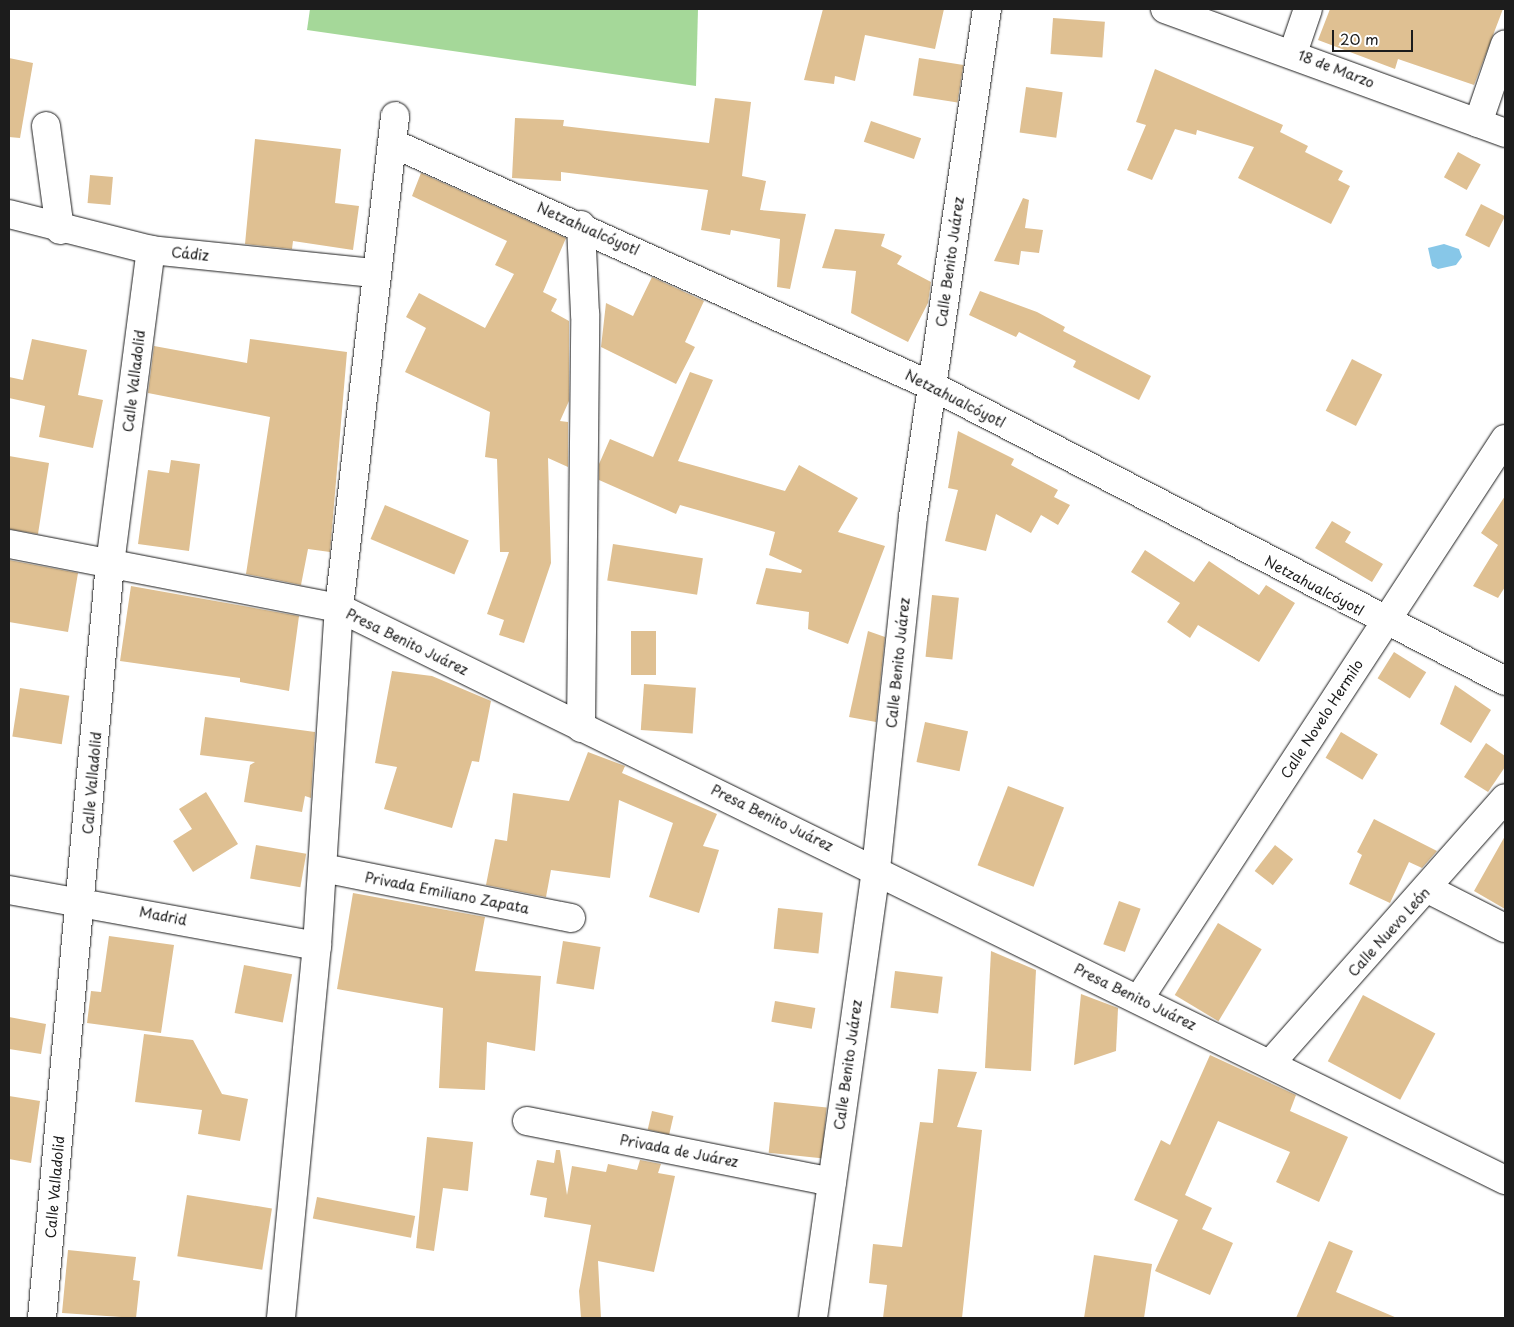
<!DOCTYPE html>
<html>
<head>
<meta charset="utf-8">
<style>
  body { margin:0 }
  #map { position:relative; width:1514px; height:1327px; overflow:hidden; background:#fff; font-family:"Playpen Sans",sans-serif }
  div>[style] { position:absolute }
  .green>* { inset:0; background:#a5d899 }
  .water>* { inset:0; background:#87c7e8 }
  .building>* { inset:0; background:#dfc092; transform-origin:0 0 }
  .roads { filter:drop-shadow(0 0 1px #1c1c1c) drop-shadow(0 0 1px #1c1c1c) }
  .minor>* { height:28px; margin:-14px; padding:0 14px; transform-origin:14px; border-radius:14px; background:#fff }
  span { translate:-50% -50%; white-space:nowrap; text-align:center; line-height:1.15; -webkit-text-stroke:4px #fff; paint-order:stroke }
  .street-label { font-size:14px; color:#1c1c1c }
  .frame { position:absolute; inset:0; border:10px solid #1c1c1c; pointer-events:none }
  .scale { position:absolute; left:1332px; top:30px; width:81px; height:22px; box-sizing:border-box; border:2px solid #1c1c1c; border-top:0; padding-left:6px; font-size:15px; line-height:18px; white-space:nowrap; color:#1c1c1c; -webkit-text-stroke:4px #fff; paint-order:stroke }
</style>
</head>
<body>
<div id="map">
  <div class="green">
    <div style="clip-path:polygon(310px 9px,698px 9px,696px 86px,307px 30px)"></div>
  </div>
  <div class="water">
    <div style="clip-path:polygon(1444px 244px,1459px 249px,1462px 257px,1456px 265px,1438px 269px,1432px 266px,1428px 248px)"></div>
  </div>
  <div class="building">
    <div style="clip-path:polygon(823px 9px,944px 9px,935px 49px,865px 35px,855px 81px,835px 76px,834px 84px,804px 80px)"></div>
    <div style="clip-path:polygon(1330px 9px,1503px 9px,1474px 85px,1398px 59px,1395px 69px,1318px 40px)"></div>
    <div style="left:1053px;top:18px;width:52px;height:36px;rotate:4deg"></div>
    <div style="clip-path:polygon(9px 58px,33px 63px,20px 138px,9px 137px)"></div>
    <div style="left:919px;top:58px;width:45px;height:38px;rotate:9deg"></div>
    <div style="clip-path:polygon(1155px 69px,1283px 125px,1280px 132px,1308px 146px,1305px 152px,1343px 171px,1338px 180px,1350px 186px,1331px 224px,1238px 178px,1254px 147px,1197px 130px,1196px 135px,1175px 129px,1152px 180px,1127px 170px,1146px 125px,1136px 122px)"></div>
    <div style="left:1026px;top:87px;width:37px;height:46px;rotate:8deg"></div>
    <div style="clip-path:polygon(715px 98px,751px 102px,742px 176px,766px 181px,760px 210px,806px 214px,790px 289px,777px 287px,780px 239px,731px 230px,730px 235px,701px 230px,708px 190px,561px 172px,561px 181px,512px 178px,515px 118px,564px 120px,563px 126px,709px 143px)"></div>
    <div style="left:871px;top:121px;width:53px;height:22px;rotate:19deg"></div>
    <div style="clip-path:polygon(255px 139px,341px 149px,335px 203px,359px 206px,353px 250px,293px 241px,292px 249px,245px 244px)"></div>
    <div style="left:1458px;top:152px;width:26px;height:29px;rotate:29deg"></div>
    <div style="clip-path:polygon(421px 173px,566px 238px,543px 292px,557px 299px,551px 311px,569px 321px,569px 401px,560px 421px,568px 422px,568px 467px,548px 458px,551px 563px,524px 643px,499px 635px,504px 620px,487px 614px,509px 552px,500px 552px,497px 459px,485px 457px,490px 412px,405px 372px,426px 328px,406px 317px,419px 293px,485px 328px,514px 274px,495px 265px,507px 241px,412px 196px)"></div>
    <div style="left:90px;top:175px;width:23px;height:28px;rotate:5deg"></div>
    <div style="clip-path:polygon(1023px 198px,1029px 200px,1025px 228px,1043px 230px,1039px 253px,1021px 251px,1019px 265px,994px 261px)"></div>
    <div style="left:1481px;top:204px;width:27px;height:35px;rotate:27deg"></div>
    <div style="clip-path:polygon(835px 229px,885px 234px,881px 246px,902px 256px,897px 264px,931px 282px,928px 303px,908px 342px,851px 313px,856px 271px,822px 268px)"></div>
    <div style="clip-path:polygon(652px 277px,704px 301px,685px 342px,695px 347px,676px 384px,601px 347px,606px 303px,633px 316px)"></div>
    <div style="clip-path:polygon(980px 291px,1037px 312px,1065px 327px,1063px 331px,1151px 376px,1139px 400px,1073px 367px,1076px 361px,1019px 332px,1016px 337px,969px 315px)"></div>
    <div style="clip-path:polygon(32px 339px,87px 350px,78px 395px,103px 400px,93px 448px,39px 437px,45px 406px,9px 398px,9px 377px,23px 380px)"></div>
    <div style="clip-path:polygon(250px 339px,347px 352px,330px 552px,308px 549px,301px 585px,246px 574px,270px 417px,148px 393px,154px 346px,247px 363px)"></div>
    <div style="left:1352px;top:359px;width:34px;height:58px;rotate:27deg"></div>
    <div style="clip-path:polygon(690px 372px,713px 380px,678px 461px,785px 491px,799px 465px,858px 498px,838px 532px,885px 546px,848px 644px,808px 629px,809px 612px,756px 604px,766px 568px,801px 573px,802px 570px,769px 555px,775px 532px,680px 505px,676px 514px,599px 480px,599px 464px,610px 439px,653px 457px)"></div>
    <div style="clip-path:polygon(958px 431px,1014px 459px,1011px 465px,1058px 490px,1054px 497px,1070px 505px,1058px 525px,1041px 515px,1031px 533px,996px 514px,986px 551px,945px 541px,958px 490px,948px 488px)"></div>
    <div style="clip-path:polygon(9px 456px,49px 463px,38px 534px,9px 529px)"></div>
    <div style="clip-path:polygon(171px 460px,200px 464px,189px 551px,138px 544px,148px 470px,169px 473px)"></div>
    <div style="clip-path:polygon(1505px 496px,1505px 587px,1498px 598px,1473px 586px,1498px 545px,1481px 533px)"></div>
    <div style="left:385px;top:505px;width:91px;height:37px;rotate:23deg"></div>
    <div style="clip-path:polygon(1332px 521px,1351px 532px,1345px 542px,1383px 564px,1372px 582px,1315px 548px)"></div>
    <div style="left:613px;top:544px;width:91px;height:37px;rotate:9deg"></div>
    <div style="clip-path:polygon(1145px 550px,1194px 582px,1209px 561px,1259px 595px,1266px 585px,1295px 603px,1259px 662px,1198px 625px,1190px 638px,1167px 622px,1180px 603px,1131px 572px)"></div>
    <div style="clip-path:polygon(9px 560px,78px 573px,68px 632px,9px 622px)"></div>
    <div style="clip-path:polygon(131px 586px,299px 616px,289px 691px,240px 682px,240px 678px,120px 661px)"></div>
    <div style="left:932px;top:595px;width:27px;height:62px;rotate:6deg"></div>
    <div style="left:631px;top:631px;width:25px;height:44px"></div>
    <div style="clip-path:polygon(868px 631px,885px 637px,876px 722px,849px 717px)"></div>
    <div style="left:1394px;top:652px;width:38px;height:31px;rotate:32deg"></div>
    <div style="clip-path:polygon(392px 671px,432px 676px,491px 701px,479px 762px,472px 761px,452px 828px,384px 809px,397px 767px,375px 763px)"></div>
    <div style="left:644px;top:684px;width:52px;height:46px;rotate:4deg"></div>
    <div style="clip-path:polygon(1455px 685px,1491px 710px,1471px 743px,1440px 724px)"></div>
    <div style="left:20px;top:688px;width:50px;height:49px;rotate:9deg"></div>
    <div style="clip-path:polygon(205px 717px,315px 732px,311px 798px,305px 796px,302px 812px,244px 802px,250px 765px,255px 762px,200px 755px)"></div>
    <div style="left:925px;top:722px;width:44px;height:41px;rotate:12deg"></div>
    <div style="left:1341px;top:732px;width:43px;height:30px;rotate:31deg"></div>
    <div style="clip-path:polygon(1486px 743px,1505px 756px,1505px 767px,1488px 792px,1464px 777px)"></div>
    <div style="clip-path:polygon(588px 752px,625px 766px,622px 773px,717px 814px,703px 846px,719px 850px,699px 913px,649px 897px,673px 823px,619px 800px,610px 878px,551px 870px,546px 897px,486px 885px,495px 839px,507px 841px,513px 793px,569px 801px)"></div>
    <div style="left:1008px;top:786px;width:60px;height:85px;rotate:21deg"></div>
    <div style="clip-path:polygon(206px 792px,238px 844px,193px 872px,173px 841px,192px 829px,179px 809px)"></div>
    <div style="clip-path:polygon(1374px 819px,1437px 851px,1422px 868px,1409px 862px,1390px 903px,1349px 884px,1362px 855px,1357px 852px)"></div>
    <div style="clip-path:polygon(1505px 836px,1505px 909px,1474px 891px)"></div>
    <div style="left:256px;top:845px;width:51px;height:34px;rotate:10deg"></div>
    <div style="left:1275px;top:845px;width:23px;height:33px;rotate:38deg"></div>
    <div style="clip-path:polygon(353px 893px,485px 917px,475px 971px,541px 976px,535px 1051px,487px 1042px,485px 1090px,439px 1088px,443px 1008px,337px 989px)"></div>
    <div style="left:1119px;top:901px;width:23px;height:46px;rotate:20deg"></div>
    <div style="left:778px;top:908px;width:45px;height:41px;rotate:6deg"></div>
    <div style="left:1218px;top:923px;width:51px;height:84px;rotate:31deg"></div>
    <div style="clip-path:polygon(109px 936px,174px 945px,161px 1033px,87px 1023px,91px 991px,101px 992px)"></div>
    <div style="left:563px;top:941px;width:38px;height:43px;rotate:9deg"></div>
    <div style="clip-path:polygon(991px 951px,1036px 970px,1031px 1071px,985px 1068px)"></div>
    <div style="left:244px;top:965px;width:49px;height:49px;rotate:11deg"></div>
    <div style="left:895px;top:971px;width:48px;height:37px;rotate:7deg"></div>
    <div style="clip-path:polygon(1081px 994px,1118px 1008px,1116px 1051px,1074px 1065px)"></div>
    <div style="left:1363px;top:995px;width:82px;height:75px;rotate:28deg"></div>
    <div style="left:775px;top:1001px;width:41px;height:21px;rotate:10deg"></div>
    <div style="clip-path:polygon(9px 1017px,46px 1024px,41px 1054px,9px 1049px)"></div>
    <div style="clip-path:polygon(144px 1034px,193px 1040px,222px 1094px,248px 1099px,240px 1141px,198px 1134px,202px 1110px,135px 1102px)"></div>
    <div style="clip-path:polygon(1210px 1055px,1296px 1095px,1290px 1111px,1348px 1137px,1319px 1202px,1276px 1182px,1290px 1152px,1218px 1121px,1185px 1195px,1212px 1208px,1202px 1229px,1233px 1243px,1210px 1295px,1155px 1271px,1178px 1220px,1134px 1200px,1161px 1140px,1170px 1145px)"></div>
    <div style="clip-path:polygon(938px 1069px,977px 1072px,957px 1127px,982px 1130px,962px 1318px,883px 1318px,887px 1285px,869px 1283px,873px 1244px,902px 1247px,920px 1122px,933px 1123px)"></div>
    <div style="clip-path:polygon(9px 1096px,40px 1101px,31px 1163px,9px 1159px)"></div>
    <div style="left:774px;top:1102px;width:53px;height:51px;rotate:6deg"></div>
    <div style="left:652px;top:1111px;width:22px;height:19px;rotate:13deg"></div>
    <div style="clip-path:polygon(427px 1137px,473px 1142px,468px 1191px,443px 1188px,434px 1251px,416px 1248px)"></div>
    <div style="clip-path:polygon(556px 1150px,560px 1150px,567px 1195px,572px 1166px,606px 1172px,608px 1164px,637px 1170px,640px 1160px,661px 1164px,658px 1173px,675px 1176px,654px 1272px,598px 1261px,601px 1318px,581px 1318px,579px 1291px,591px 1225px,544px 1217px,547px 1198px,530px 1195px,537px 1160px,554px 1163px)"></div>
    <div style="left:187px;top:1195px;width:86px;height:62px;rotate:9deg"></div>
    <div style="left:317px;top:1197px;width:100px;height:22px;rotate:11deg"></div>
    <div style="clip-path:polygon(1329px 1241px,1353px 1251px,1336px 1292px,1397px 1318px,1296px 1318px)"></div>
    <div style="clip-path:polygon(68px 1250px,136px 1257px,133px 1280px,140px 1281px,136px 1318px,62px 1313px)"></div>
    <div style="clip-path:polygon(1094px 1255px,1152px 1264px,1144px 1318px,1084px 1318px)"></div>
  </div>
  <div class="roads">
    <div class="minor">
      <div style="left:1165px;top:9px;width:362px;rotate:20deg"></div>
      <div style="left:1293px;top:53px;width:46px;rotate:-71.2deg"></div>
      <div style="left:1478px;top:123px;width:83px;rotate:-71.1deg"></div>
      <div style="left:46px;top:126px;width:105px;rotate:82.3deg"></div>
      <div style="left:392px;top:143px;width:592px;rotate:24.23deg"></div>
      <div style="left:932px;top:386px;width:644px;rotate:27.24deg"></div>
      <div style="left:9px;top:214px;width:146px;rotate:14.2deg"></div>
      <div style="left:151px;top:250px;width:224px;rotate:5.9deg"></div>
      <div style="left:9px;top:544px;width:336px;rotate:11deg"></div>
      <div style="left:339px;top:608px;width:1299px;rotate:26.13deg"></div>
      <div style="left:581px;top:728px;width:414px;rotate:-89.4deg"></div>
      <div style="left:585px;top:314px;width:89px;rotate:-92.6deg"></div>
      <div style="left:323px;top:868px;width:253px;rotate:11.4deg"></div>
      <div style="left:1428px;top:889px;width:86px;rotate:26.9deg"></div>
      <div style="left:9px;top:890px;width:313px;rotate:10.3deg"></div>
      <div style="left:1139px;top:999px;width:669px;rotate:-56.83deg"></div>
      <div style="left:1270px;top:1064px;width:355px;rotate:-48.5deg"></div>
      <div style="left:527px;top:1121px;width:311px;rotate:11.3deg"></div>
      <div style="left:42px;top:1318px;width:757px;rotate:-84.85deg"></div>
      <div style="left:110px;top:564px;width:317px;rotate:-82.6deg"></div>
      <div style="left:281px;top:1318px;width:374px;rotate:-84.5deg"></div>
      <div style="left:317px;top:946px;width:339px;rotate:-86.3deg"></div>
      <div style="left:339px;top:608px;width:495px;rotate:-83.5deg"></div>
      <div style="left:813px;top:1318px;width:453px;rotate:-82deg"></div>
      <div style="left:876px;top:869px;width:354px;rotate:-84deg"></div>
      <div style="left:913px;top:517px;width:513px;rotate:-81.71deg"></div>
    </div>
  </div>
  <div class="street-label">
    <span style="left:1336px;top:69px;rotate:21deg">18 de Marzo</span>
    <span style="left:588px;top:229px;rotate:24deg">Netzahualcóyotl</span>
    <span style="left:190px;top:254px;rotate:6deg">Cádiz</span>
    <span style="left:950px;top:262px;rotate:-82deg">Calle Benito Juárez</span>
    <span style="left:134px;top:381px;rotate:-83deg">Calle Valladolid</span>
    <span style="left:955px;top:399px;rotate:27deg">Netzahualcóyotl</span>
    <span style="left:1314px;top:586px;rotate:28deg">Netzahualcóyotl</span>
    <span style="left:407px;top:642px;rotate:26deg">Presa Benito Juárez</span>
    <span style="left:898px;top:663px;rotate:-84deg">Calle Benito Juárez</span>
    <span style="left:1322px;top:719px;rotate:-57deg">Calle Novelo Hermilo</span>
    <span style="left:92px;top:783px;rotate:-85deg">Calle Valladolid</span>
    <span style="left:772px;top:818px;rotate:26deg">Presa Benito Juárez</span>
    <span style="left:447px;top:893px;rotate:11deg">Privada Emiliano Zapata</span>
    <span style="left:163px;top:916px;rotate:11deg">Madrid</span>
    <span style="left:1389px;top:932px;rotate:-48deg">Calle Nuevo León</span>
    <span style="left:1135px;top:997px;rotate:26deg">Presa Benito Juárez</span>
    <span style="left:848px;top:1065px;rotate:-82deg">Calle Benito Juárez</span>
    <span style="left:679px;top:1151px;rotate:11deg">Privada de Juárez</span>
    <span style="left:55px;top:1187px;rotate:-85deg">Calle Valladolid</span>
  </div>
  <div class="frame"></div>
  <div class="scale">20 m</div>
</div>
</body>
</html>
